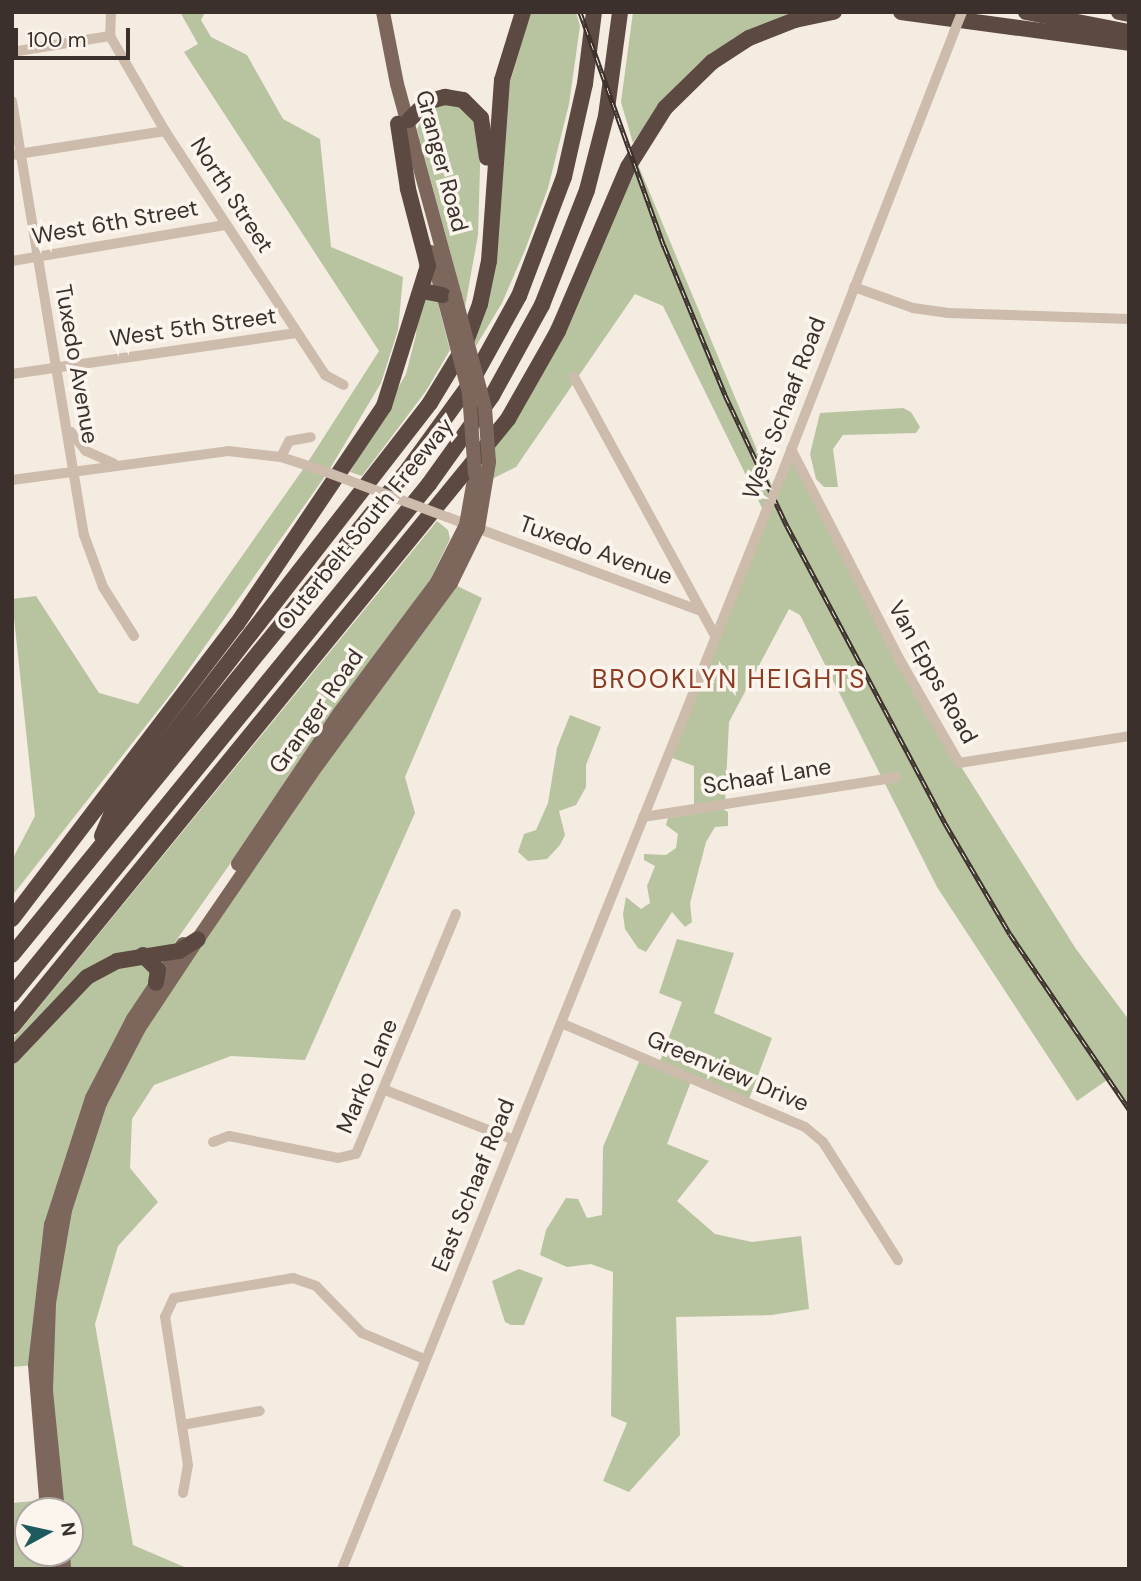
<!DOCTYPE html>
<html>
<head>
<meta charset="utf-8">
<style>
  body { margin:0 }
  #map { position:relative; width:1141px; height:1581px; overflow:hidden; background:#f4ebe1; font-family:"DM Sans",sans-serif }
  div>[style] { position:absolute }
  .green>* { inset:0; background:#b8c4a0 }
  .minor>* { height:10px; margin:-5px; padding:0 5px; transform-origin:5px; border-radius:5px; background:#cdbbac }
  .major>* { height:14px; margin:-7px; padding:0 7px; transform-origin:7px; border-radius:7px; background:#7d675c }
  .highway>* { height:16px; margin:-8px; padding:0 8px; transform-origin:8px; border-radius:8px; background:#5c4a42 }
  .rail>* { height:5px; margin-top:-2.5px; transform-origin:0; background:repeating-linear-gradient(90deg,#fbf5ee 0 8px,#3b302b 0 16px); box-sizing:border-box; border-block:2px solid #3b302b }
  .minor-bridge>* { height:10px; margin:-5px; padding:0 5px; transform-origin:5px; border-radius:5px; background:#cdbbac }
  .major-bridge>* { height:14px; margin:-7px; padding:0 7px; transform-origin:7px; border-radius:7px; background:#7d675c }
  span { translate:-50% -50%; white-space:nowrap; text-align:center; line-height:1.15; -webkit-text-stroke:7px #fbf5ee; paint-order:stroke }
  .street-label { font-size:23px; color:#3b302b }
  .quarter-label { font-size:26px; color:#8c3b22; letter-spacing:2px }
  .frame { position:absolute; inset:0; border:14px solid #3b302b; pointer-events:none }
  .north { position:absolute; left:14px; top:1497px; width:70px; height:70px; box-sizing:border-box; background:#fbf5ee; border:2px solid #aea6a0; border-radius:50%; rotate:82deg; font-size:19px; font-weight:700; line-height:28px; text-align:center; color:#3b302b }
  .north::after { content:''; display:block; margin:auto; width:24px; height:32px; background:#1f5a5e; clip-path:polygon(50% 0,100% 100%,50% 72%,0 100%) }
  .scale { position:absolute; left:14px; top:28px; width:116px; height:32px; box-sizing:border-box; border:4px solid #3b302b; border-top:0; padding-left:9px; font-size:21px; line-height:24px; white-space:nowrap; color:#3b302b; -webkit-text-stroke:5px #fbf5ee; paint-order:stroke }
</style>
</head>
<body>
<div id="map">
  <div class="green">
    <div style="clip-path:polygon(180px 12px,205px 12px,201px 20px,211px 37px,247px 55px,283px 119px,320px 139px,331px 247px,403px 277px,398px 330px,381px 383px,328px 472px,174px 690px,12px 896px,12px 860px,35px 816px,12px 599px,36px 596px,99px 693px,138px 704px,306px 465px,379px 351px,184px 52px,198px 44px)"></div>
    <div style="clip-path:polygon(531px 12px,576px 12px,580px 26px,569px 104px,548px 188px,525px 250px,502px 303px,476px 346px,473px 336px,506px 96px)"></div>
    <div style="clip-path:polygon(633px 12px,798px 12px,734px 38px,698px 64px,665px 98px,633px 143px,621px 102px)"></div>
    <div style="clip-path:polygon(445px 102px,468px 109px,481px 134px,478px 235px,465px 307px,417px 129px,428px 107px)"></div>
    <div style="clip-path:polygon(634px 155px,774px 491px,791px 449px,955px 757px,1076px 949px,1129px 1020px,1129px 1109px,1107px 1080px,1077px 1101px,937px 887px,800px 615px,789px 609px,729px 722px,725px 804px,694px 809px,694px 766px,667px 756px,765px 514px,663px 306px,635px 294px,516px 467px,488px 481px,490px 451px)"></div>
    <div style="clip-path:polygon(416px 219px,450px 350px,426px 391px,362px 476px,350px 472px,406px 374px,416px 335px,420px 274px,413px 220px)"></div>
    <div style="clip-path:polygon(903px 408px,911px 412px,920px 427px,916px 433px,843px 435px,833px 449px,838px 487px,824px 487px,816px 479px,810px 454px,820px 413px)"></div>
    <div style="clip-path:polygon(437px 521px,448px 530px,450px 539px,431px 578px,173px 945px,119px 954px,12px 1048px,12px 1040px)"></div>
    <div style="clip-path:polygon(451px 583px,482px 598px,405px 777px,415px 813px,305px 1060px,231px 1056px,154px 1085px,132px 1119px,130px 1168px,158px 1202px,118px 1246px,95px 1324px,133px 1545px,189px 1569px,64px 1569px,70px 1553px,70px 1511px,58px 1511px,49px 1441px,58px 1239px,125px 1054px)"></div>
    <div style="clip-path:polygon(570px 715px,601px 727px,586px 765px,586px 787px,576px 805px,559px 811px,565px 835px,560px 845px,547px 859px,528px 861px,518px 852px,524px 834px,536px 830px,548px 803px,557px 748px)"></div>
    <div style="clip-path:polygon(723px 809px,728px 812px,728px 826px,715px 827px,706px 842px,690px 903px,692px 922px,685px 927px,672px 912px,646px 952px,638px 948px,625px 929px,623px 914px,626px 897px,641px 909px,650px 903px,647px 886px,655px 866px,644px 860px,644px 854px,666px 855px,676px 848px,678px 834px,666px 825px,668px 818px)"></div>
    <div style="clip-path:polygon(677px 939px,734px 953px,714px 1013px,772px 1038px,748px 1102px,692px 1079px,667px 1144px,709px 1161px,677px 1201px,715px 1234px,752px 1242px,801px 1236px,809px 1309px,772px 1315px,676px 1317px,680px 1435px,629px 1492px,603px 1481px,627px 1423px,611px 1416px,613px 1272px,591px 1264px,567px 1267px,540px 1255px,546px 1230px,566px 1198px,578px 1199px,587px 1218px,602px 1215px,603px 1147px,641px 1057px,659px 1064px,682px 1002px,659px 993px)"></div>
    <div style="clip-path:polygon(138px 955px,158px 970px,103px 1075px,35px 1365px,12px 1367px,12px 1056px,71px 990px)"></div>
    <div style="clip-path:polygon(519px 1269px,543px 1278px,524px 1325px,511px 1325px,505px 1322px,492px 1281px)"></div>
    <div style="clip-path:polygon(46px 1500px,47px 1511px,28px 1511px,28px 1553px,52px 1553px,54px 1569px,12px 1569px,12px 1503px)"></div>
  </div>
  <div class="minor">
    <div style="left:111px;top:12px;width:24px;rotate:92deg"></div>
    <div style="left:110px;top:36px;width:110px;rotate:59.9deg"></div>
    <div style="left:165px;top:131px;width:292px;rotate:56.7deg"></div>
    <div style="left:325px;top:375px;width:21px;rotate:28deg"></div>
    <div style="left:12px;top:52px;width:99px;rotate:-9.3deg"></div>
    <div style="left:12px;top:101px;width:440px;rotate:80.6deg"></div>
    <div style="left:84px;top:535px;width:55px;rotate:69.9deg"></div>
    <div style="left:103px;top:587px;width:58px;rotate:57.7deg"></div>
    <div style="left:12px;top:155px;width:155px;rotate:-8.9deg"></div>
    <div style="left:12px;top:261px;width:216px;rotate:-9.6deg"></div>
    <div style="left:854px;top:287px;width:63px;rotate:19.6deg"></div>
    <div style="left:913px;top:308px;width:34px;rotate:8deg"></div>
    <div style="left:947px;top:313px;width:182px;rotate:1.9deg"></div>
    <div style="left:12px;top:374px;width:287px;rotate:-8.2deg"></div>
    <div style="left:574px;top:377px;width:295px;rotate:61.4deg"></div>
    <div style="left:71px;top:432px;width:24px;rotate:52deg"></div>
    <div style="left:86px;top:451px;width:30px;rotate:24deg"></div>
    <div style="left:791px;top:449px;width:240px;rotate:62.7deg"></div>
    <div style="left:901px;top:662px;width:116px;rotate:60.1deg"></div>
    <div style="left:959px;top:763px;width:172px;rotate:-9deg"></div>
    <div style="left:281px;top:457px;width:18px;rotate:-63deg"></div>
    <div style="left:289px;top:441px;width:22px;rotate:-10deg"></div>
    <div style="left:781px;top:476px;width:477px;rotate:-68.7deg"></div>
    <div style="left:12px;top:480px;width:218px;rotate:-7.6deg"></div>
    <div style="left:228px;top:451px;width:53px;rotate:6.5deg"></div>
    <div style="left:281px;top:457px;width:42px;rotate:18deg"></div>
    <div style="left:447px;top:517px;width:269px;rotate:20.3deg"></div>
    <div style="left:643px;top:817px;width:257px;rotate:-8.9deg"></div>
    <div style="left:561px;top:1023px;width:265px;rotate:23.1deg"></div>
    <div style="left:805px;top:1127px;width:23px;rotate:40deg"></div>
    <div style="left:823px;top:1142px;width:140px;rotate:57.6deg"></div>
    <div style="left:385px;top:1090px;width:138px;rotate:21.2deg"></div>
    <div style="left:213px;top:1142px;width:17px;rotate:-21deg"></div>
    <div style="left:229px;top:1136px;width:111px;rotate:11.4deg"></div>
    <div style="left:338px;top:1158px;width:18px;rotate:-13deg"></div>
    <div style="left:356px;top:1154px;width:260px;rotate:-67.4deg"></div>
    <div style="left:182px;top:1425px;width:79px;rotate:-10.2deg"></div>
    <div style="left:183px;top:1493px;width:28px;rotate:-80deg"></div>
    <div style="left:188px;top:1465px;width:150px;rotate:-98.8deg"></div>
    <div style="left:165px;top:1317px;width:21px;rotate:-65deg"></div>
    <div style="left:174px;top:1298px;width:121px;rotate:-9.5deg"></div>
    <div style="left:293px;top:1278px;width:24px;rotate:19deg"></div>
    <div style="left:316px;top:1286px;width:66px;rotate:45.6deg"></div>
    <div style="left:362px;top:1333px;width:67px;rotate:22.8deg"></div>
    <div style="left:342px;top:1569px;width:1137px;rotate:-68.15deg"></div>
  </div>
  <div class="major">
    <div style="left:383px;top:12px;width:73px;rotate:79deg"></div>
    <div style="left:397px;top:84px;width:220px;rotate:74.7deg"></div>
    <div style="left:431px;top:252px;width:63px;rotate:74.4deg"></div>
    <div style="left:238px;top:864px;width:184px;rotate:-56.1deg"></div>
    <div style="left:341px;top:711px;width:161px;rotate:-53.3deg"></div>
    <div style="left:437px;top:582px;width:64px;rotate:-63deg"></div>
    <div style="left:466px;top:525px;width:52px;rotate:-80deg"></div>
    <div style="left:47px;top:1511px;width:146px;rotate:-94.7deg"></div>
    <div style="left:35px;top:1365px;width:141px;rotate:-83.5deg"></div>
    <div style="left:51px;top:1225px;width:133px;rotate:-72.1deg"></div>
    <div style="left:92px;top:1098px;width:89px;rotate:-62.6deg"></div>
    <div style="left:133px;top:1019px;width:90px;rotate:-56.3deg"></div>
    <div style="left:58px;top:1511px;width:122px;rotate:-95.7deg"></div>
    <div style="left:46px;top:1390px;width:87px;rotate:-88deg"></div>
    <div style="left:49px;top:1303px;width:94px;rotate:-80.2deg"></div>
    <div style="left:65px;top:1210px;width:113px;rotate:-71.9deg"></div>
    <div style="left:100px;top:1103px;width:85px;rotate:-62.5deg"></div>
    <div style="left:139px;top:1028px;width:107px;rotate:-56.5deg"></div>
    <div style="left:198px;top:939px;width:212px;rotate:-55.6deg"></div>
    <div style="left:318px;top:764px;width:225px;rotate:-53.7deg"></div>
    <div style="left:451px;top:583px;width:61px;rotate:-63.9deg"></div>
    <div style="left:478px;top:528px;width:67px;rotate:-80.5deg"></div>
    <div style="left:52px;top:1553px;width:16px;rotate:83deg"></div>
    <div style="left:63px;top:1553px;width:16px;rotate:86deg"></div>
  </div>
  <div class="highway">
    <div style="left:901px;top:12px;width:230px;rotate:7.7deg"></div>
    <div style="left:1026px;top:12px;width:105px;rotate:11deg"></div>
    <div style="left:1119px;top:12px;width:10px;rotate:11deg"></div>
    <div style="left:409px;top:120px;width:25px;rotate:-45deg"></div>
    <div style="left:427px;top:102px;width:19px;rotate:-16deg"></div>
    <div style="left:445px;top:97px;width:18px;rotate:9deg"></div>
    <div style="left:463px;top:100px;width:25px;rotate:45deg"></div>
    <div style="left:481px;top:118px;width:40px;rotate:81.5deg"></div>
    <div style="left:422px;top:291px;width:21px;rotate:11deg"></div>
    <div style="left:102px;top:836px;width:26px;rotate:-67deg"></div>
    <div style="left:112px;top:812px;width:518px;rotate:-52.13deg"></div>
    <div style="left:430px;top:403px;width:66px;rotate:-58.7deg"></div>
    <div style="left:464px;top:347px;width:46px;rotate:-69.6deg"></div>
    <div style="left:480px;top:304px;width:44px;rotate:-78.2deg"></div>
    <div style="left:489px;top:261px;width:181px;rotate:-85.9deg"></div>
    <div style="left:502px;top:80px;width:71px;rotate:-72.8deg"></div>
    <div style="left:12px;top:919px;width:371px;rotate:-52.7deg"></div>
    <div style="left:237px;top:624px;width:263px;rotate:-56deg"></div>
    <div style="left:384px;top:406px;width:147px;rotate:-72.6deg"></div>
    <div style="left:428px;top:266px;width:80px;rotate:-104.6deg"></div>
    <div style="left:408px;top:189px;width:66px;rotate:-98.7deg"></div>
    <div style="left:12px;top:955px;width:628px;rotate:-50.81deg"></div>
    <div style="left:409px;top:468px;width:107px;rotate:-54.1deg"></div>
    <div style="left:472px;top:381px;width:97px;rotate:-61.1deg"></div>
    <div style="left:519px;top:296px;width:127px;rotate:-69.3deg"></div>
    <div style="left:564px;top:177px;width:95px;rotate:-77.3deg"></div>
    <div style="left:585px;top:84px;width:73px;rotate:-82.9deg"></div>
    <div style="left:143px;top:955px;width:21px;rotate:45deg"></div>
    <div style="left:158px;top:970px;width:13px;rotate:99deg"></div>
    <div style="left:12px;top:995px;width:660px;rotate:-50.78deg"></div>
    <div style="left:429px;top:484px;width:108px;rotate:-54.4deg"></div>
    <div style="left:492px;top:396px;width:104px;rotate:-61.2deg"></div>
    <div style="left:542px;top:305px;width:123px;rotate:-68.6deg"></div>
    <div style="left:587px;top:190px;width:76px;rotate:-75.6deg"></div>
    <div style="left:606px;top:116px;width:105px;rotate:-82.3deg"></div>
    <div style="left:12px;top:1027px;width:785px;rotate:-50.79deg"></div>
    <div style="left:508px;top:419px;width:101px;rotate:-60.4deg"></div>
    <div style="left:558px;top:331px;width:178px;rotate:-66.9deg"></div>
    <div style="left:628px;top:167px;width:70px;rotate:-57.9deg"></div>
    <div style="left:665px;top:108px;width:66px;rotate:-44.4deg"></div>
    <div style="left:712px;top:62px;width:44px;rotate:-33deg"></div>
    <div style="left:749px;top:38px;width:49px;rotate:-21.4deg"></div>
    <div style="left:795px;top:20px;width:40px;rotate:-12deg"></div>
    <div style="left:12px;top:1056px;width:109px;rotate:-46.5deg"></div>
    <div style="left:87px;top:977px;width:34px;rotate:-28deg"></div>
    <div style="left:117px;top:961px;width:63px;rotate:-9.2deg"></div>
    <div style="left:179px;top:951px;width:22px;rotate:-32deg"></div>
  </div>
  <div class="rail">
    <div style="left:580px;top:12px;width:249px;rotate:70.3deg"></div>
    <div style="left:664px;top:246px;width:161px;rotate:67.7deg"></div>
    <div style="left:725px;top:395px;width:145px;rotate:64.7deg"></div>
    <div style="left:787px;top:526px;width:339px;rotate:62deg"></div>
    <div style="left:946px;top:825px;width:126px;rotate:59.6deg"></div>
    <div style="left:1010px;top:934px;width:212px;rotate:55.8deg"></div>
  </div>
  <div class="minor-bridge">
    <div style="left:954px;top:32px;width:22px;rotate:-68deg"></div>
    <div style="left:321px;top:470px;width:134px;rotate:20.5deg"></div>
    <div style="left:765px;top:514px;width:41px;rotate:-67.2deg"></div>
  </div>
  <div class="major-bridge">
    <div style="left:455px;top:296px;width:116px;rotate:75deg"></div>
    <div style="left:485px;top:408px;width:54px;rotate:85.8deg"></div>
    <div style="left:448px;top:313px;width:83px;rotate:75.3deg"></div>
    <div style="left:469px;top:393px;width:81px;rotate:85.8deg"></div>
  </div>
  <div class="street-label">
    <span style="left:442px;top:161px;rotate:75deg">Granger Road</span>
    <span style="left:232px;top:195px;rotate:57deg">North Street</span>
    <span style="left:115px;top:222px;rotate:-10deg">West 6th Street</span>
    <span style="left:193px;top:327px;rotate:-8deg">West 5th Street</span>
    <span style="left:77px;top:364px;rotate:80deg">Tuxedo Avenue</span>
    <span style="left:784px;top:408px;rotate:-69deg">West Schaaf Road</span>
    <span style="left:365px;top:524px;rotate:-51deg">Outerbelt South Freeway</span>
    <span style="left:596px;top:550px;rotate:20deg">Tuxedo Avenue</span>
    <span style="left:933px;top:672px;rotate:61deg">Van Epps Road</span>
    <span style="left:316px;top:711px;rotate:-55deg">Granger Road</span>
    <span style="left:767px;top:776px;rotate:-9deg">Schaaf Lane</span>
    <span style="left:728px;top:1071px;rotate:23deg">Greenview Drive</span>
    <span style="left:367px;top:1076px;rotate:-67deg">Marko Lane</span>
    <span style="left:473px;top:1185px;rotate:-68deg">East Schaaf Road</span>
  </div>
  <div class="quarter-label">
    <span style="left:729px;top:680px">BROOKLYN HEIGHTS</span>
  </div>
  <div class="frame"></div>
  <div class="north">N</div>
  <div class="scale">100 m</div>
</div>
</body>
</html>
